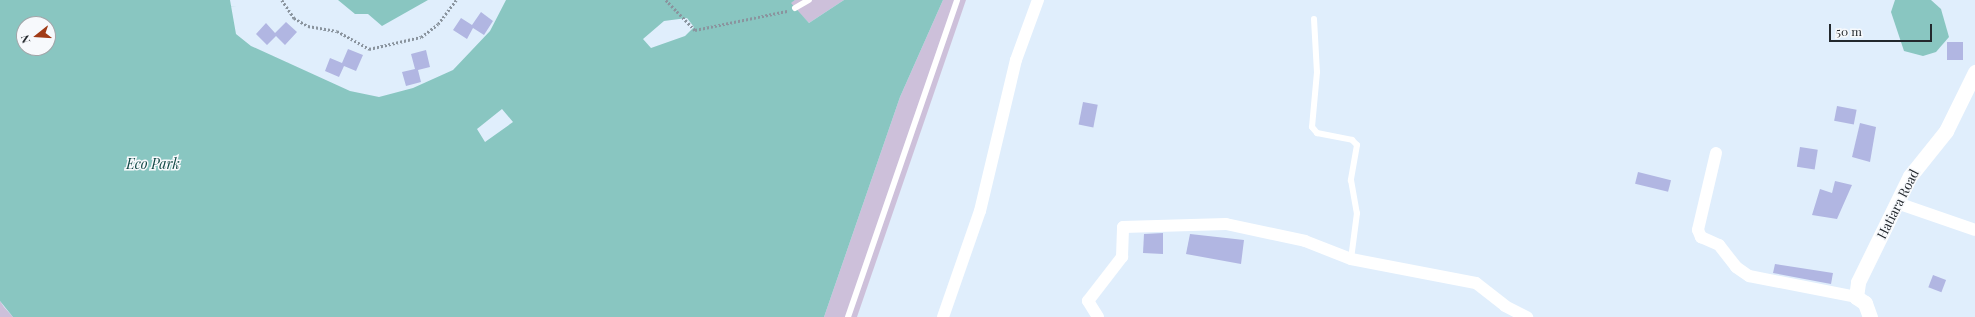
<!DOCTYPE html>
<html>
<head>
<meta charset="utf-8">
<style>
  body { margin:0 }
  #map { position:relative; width:1975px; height:317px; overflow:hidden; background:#e0eefc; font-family:"Playfair Display",serif }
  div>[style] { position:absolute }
  .green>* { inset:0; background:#cdc0da }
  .water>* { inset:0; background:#89c6c1 }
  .building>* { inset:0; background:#b1b6e2; transform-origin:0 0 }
  .path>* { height:2.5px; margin-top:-1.25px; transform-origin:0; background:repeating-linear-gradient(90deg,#8a949e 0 2px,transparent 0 4px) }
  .service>* { height:6px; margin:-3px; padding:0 3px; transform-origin:3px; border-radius:3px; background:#fff }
  .minor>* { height:12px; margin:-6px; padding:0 6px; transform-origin:6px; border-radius:6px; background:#fff }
  .tertiary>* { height:15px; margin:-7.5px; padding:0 7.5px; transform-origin:7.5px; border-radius:7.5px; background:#fff }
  span { translate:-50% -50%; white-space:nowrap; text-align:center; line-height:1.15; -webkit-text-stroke:3px #f7f9fc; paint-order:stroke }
  .street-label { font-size:13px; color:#23282d }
  .water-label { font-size:14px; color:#114845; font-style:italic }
  .north { position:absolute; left:16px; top:16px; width:40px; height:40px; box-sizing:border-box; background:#f7f9fc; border:1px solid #a2a5a9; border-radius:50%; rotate:253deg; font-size:11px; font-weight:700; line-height:16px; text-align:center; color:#23282d }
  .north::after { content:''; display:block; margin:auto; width:14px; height:18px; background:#a13b16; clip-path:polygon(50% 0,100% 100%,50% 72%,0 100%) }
  .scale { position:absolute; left:1829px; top:24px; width:103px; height:18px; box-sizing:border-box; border:2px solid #23282d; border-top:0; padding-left:5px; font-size:12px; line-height:14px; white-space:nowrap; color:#23282d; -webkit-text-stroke:3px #f7f9fc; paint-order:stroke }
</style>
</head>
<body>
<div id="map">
  <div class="green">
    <div style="clip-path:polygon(795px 0,844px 0,809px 23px,790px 3px)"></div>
    <div style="clip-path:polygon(943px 0,966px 0,857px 317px,824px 317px,900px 97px)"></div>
    <div style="clip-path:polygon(0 301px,4px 307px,13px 317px,0 317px)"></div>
  </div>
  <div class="water">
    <div style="clip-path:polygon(evenodd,0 0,230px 0,236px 34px,251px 46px,350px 91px,379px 97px,413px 88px,453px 70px,490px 31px,506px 0,795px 0,791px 3px,809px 23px,844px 0,943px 0,900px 97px,824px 317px,13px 317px,0 301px,0 0,687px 18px,694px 27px,685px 36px,651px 48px,643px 39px,664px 21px,687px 18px,0 0,24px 24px,48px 24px,48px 48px,24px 48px,24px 24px,0 0,502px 109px,513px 122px,485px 142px,477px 129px,502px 109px)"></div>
    <div style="clip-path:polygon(338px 0,428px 0,382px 26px,368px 14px,355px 14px)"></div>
    <div style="clip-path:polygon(1895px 0,1931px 0,1941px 9px,1949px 37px,1936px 52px,1923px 56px,1904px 51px,1891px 12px)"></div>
  </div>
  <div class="building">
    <div style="clip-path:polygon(481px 12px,493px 21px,484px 35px,473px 28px,467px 39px,453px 30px,461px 18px,472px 25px)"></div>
    <div style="clip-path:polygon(286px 22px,297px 32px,285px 45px,276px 36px,267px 45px,256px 34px,266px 23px,275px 33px)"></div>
    <div style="left:1947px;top:42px;width:16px;height:18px"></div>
    <div style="clip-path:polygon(348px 49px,363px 55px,356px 71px,344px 66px,339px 77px,325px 71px,330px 58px,342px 63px)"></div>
    <div style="clip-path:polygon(426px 50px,430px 67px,418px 70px,421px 82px,406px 86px,402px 72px,415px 69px,411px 54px)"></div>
    <div style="left:1083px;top:102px;width:15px;height:23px;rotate:11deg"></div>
    <div style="left:1837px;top:106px;width:20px;height:15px;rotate:11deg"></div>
    <div style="clip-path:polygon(1860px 123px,1876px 127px,1870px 162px,1852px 157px)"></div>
    <div style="left:1800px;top:147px;width:18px;height:20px;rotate:9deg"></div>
    <div style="left:1638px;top:172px;width:34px;height:12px;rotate:14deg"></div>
    <div style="clip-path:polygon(1835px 181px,1852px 185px,1837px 219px,1812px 215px,1820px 189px,1832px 193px)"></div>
    <div style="clip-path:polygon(1163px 233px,1163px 254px,1143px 253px,1144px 234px)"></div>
    <div style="clip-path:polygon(1190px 234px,1244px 240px,1241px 264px,1186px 254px)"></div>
    <div style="clip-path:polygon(1775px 264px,1833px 273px,1831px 284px,1773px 273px)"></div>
    <div style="left:1933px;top:275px;width:14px;height:13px;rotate:21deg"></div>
  </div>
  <div class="path">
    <div style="left:282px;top:0;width:22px;rotate:56deg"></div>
    <div style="left:294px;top:18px;width:16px;rotate:30deg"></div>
    <div style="left:308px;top:26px;width:29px;rotate:10deg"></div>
    <div style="left:337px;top:31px;width:37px;rotate:29deg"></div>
    <div style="left:369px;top:49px;width:53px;rotate:-13deg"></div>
    <div style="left:421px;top:37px;width:21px;rotate:-37deg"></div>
    <div style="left:438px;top:24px;width:30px;rotate:-53deg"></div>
    <div style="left:666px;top:0;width:42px;rotate:46deg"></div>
    <div style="left:695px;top:30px;width:94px;rotate:-11.7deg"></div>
  </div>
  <div class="service">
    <div style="left:795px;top:8px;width:16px;rotate:-30deg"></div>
    <div style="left:1314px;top:19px;width:53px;rotate:86.8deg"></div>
    <div style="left:1317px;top:72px;width:55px;rotate:95.2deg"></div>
    <div style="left:1312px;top:127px;width:8px;rotate:50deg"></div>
    <div style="left:1317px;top:133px;width:36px;rotate:11deg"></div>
    <div style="left:1352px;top:140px;width:7px;rotate:45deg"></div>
    <div style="left:1357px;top:145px;width:36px;rotate:100deg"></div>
    <div style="left:1351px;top:180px;width:34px;rotate:80deg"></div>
    <div style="left:1357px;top:213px;width:46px;rotate:97.4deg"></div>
    <div style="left:848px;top:317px;width:335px;rotate:-71deg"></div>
  </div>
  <div class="minor">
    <div style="left:1716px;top:153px;width:79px;rotate:103.2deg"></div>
    <div style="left:1698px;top:230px;width:8px;rotate:67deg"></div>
    <div style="left:1701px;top:237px;width:20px;rotate:24deg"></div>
    <div style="left:1719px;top:245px;width:28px;rotate:52deg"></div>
    <div style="left:1736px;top:267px;width:16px;rotate:35deg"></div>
    <div style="left:1749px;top:276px;width:109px;rotate:11.1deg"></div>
    <div style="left:1900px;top:204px;width:79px;rotate:19.1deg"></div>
    <div style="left:943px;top:317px;width:112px;rotate:-70.8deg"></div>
    <div style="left:980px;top:211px;width:155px;rotate:-76.6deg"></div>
    <div style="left:1016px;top:60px;width:64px;rotate:-69.9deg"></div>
    <div style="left:1098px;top:317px;width:19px;rotate:-122deg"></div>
    <div style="left:1088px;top:301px;width:56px;rotate:-52.3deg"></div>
    <div style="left:1122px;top:257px;width:30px;rotate:-88deg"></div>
    <div style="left:1123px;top:227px;width:103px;rotate:-1.7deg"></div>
    <div style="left:1226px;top:224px;width:81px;rotate:12.1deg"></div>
    <div style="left:1305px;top:241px;width:49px;rotate:21.4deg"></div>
    <div style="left:1351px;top:259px;width:127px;rotate:10.9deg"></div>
    <div style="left:1476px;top:283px;width:37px;rotate:38deg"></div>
    <div style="left:1505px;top:306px;width:25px;rotate:27deg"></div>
  </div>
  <div class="tertiary">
    <div style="left:1870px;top:317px;width:15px;rotate:-110deg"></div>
    <div style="left:1865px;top:303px;width:11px;rotate:-146deg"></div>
    <div style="left:1856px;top:297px;width:15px;rotate:-82deg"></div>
    <div style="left:1858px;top:282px;width:118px;rotate:-63.9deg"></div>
    <div style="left:1910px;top:176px;width:58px;rotate:-51.3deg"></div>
    <div style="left:1946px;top:131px;width:66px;rotate:-63.8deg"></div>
  </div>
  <div class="street-label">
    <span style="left:1898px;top:204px;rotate:-63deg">Hatiara Road</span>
  </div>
  <div class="water-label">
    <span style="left:153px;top:164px">Eco Park</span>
  </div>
  <div class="north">N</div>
  <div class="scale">50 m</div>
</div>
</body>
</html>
